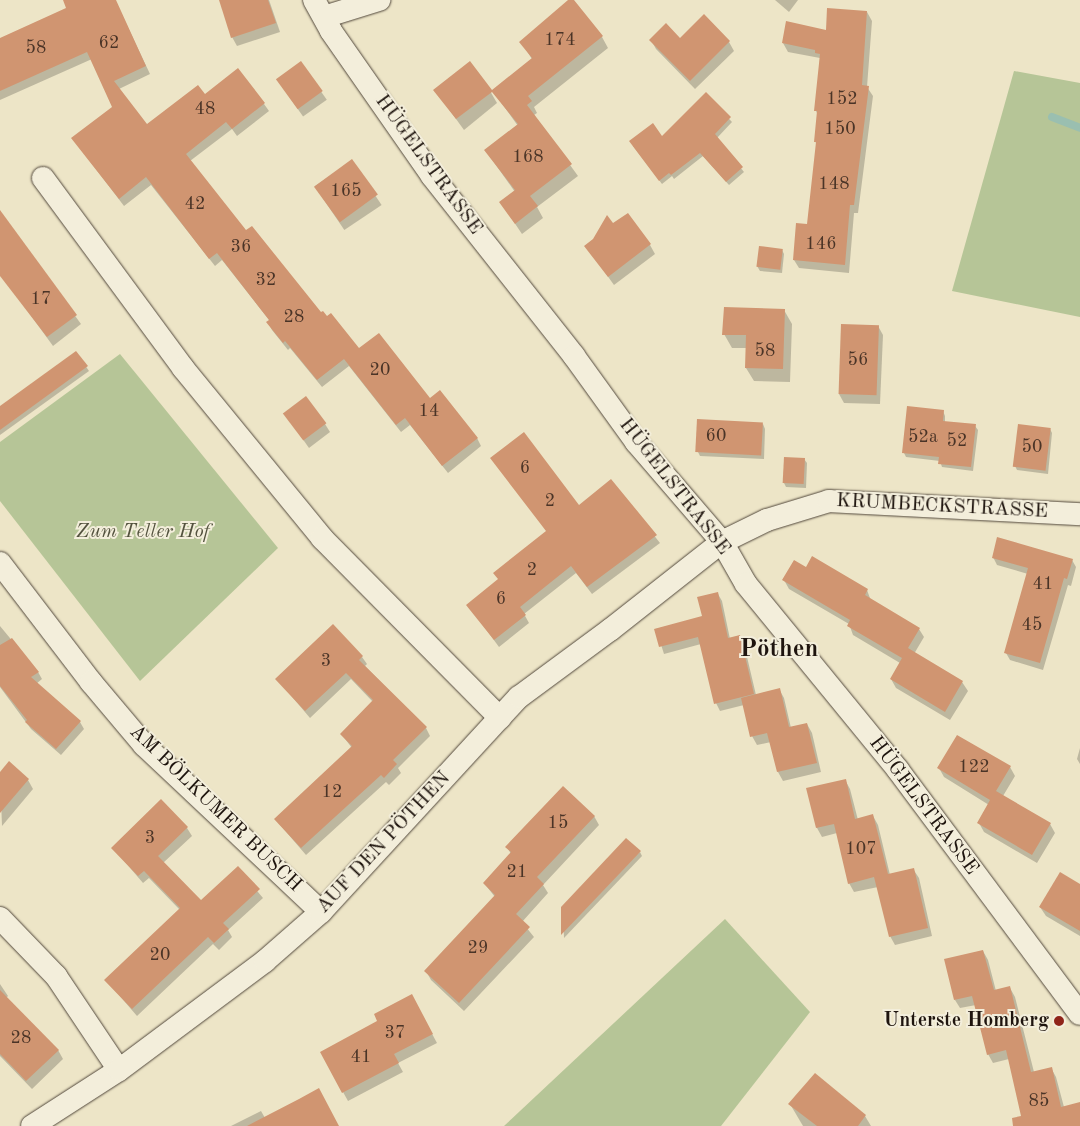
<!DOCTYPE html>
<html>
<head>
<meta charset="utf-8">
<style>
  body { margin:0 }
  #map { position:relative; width:1080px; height:1126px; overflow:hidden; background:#ede5c7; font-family:"Old Standard TT",serif }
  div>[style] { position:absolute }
  .green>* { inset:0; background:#b6c597 }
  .shadow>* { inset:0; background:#0003; transform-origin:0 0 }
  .stream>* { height:8px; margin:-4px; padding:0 4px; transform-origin:4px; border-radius:4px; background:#9abfb0 }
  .building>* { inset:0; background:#d09571; transform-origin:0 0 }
  .roads { filter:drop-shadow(0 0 1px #52483c) drop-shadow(0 0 1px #52483c) }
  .street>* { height:22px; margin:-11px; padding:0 11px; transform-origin:11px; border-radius:11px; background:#f3eedb }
  .dots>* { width:14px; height:14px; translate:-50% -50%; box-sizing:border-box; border:2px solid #f3eedb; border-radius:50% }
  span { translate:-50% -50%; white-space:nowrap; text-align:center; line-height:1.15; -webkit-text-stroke:4px #f3eedb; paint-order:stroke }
  .number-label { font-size:18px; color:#4a3427 }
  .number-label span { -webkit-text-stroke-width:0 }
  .street-label { font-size:20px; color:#1e140e }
  .park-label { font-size:20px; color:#53523e; font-style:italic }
  .poi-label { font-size:20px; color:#1e140e; font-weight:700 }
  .right { translate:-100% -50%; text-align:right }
  .district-label { font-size:25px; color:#1e140e; font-weight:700 }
</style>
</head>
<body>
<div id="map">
  <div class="green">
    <div style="clip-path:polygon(1014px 71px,1080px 83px,1080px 317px,952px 291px)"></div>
    <div style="clip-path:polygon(120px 354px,278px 548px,140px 681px,0 501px,0 442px)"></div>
    <div style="clip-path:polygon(725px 919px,810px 1012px,721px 1126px,504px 1126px)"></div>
  </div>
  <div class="shadow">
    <div style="clip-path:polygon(64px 0,115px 0,150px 74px,119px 89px,147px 126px,205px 96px,264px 104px,269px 111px,237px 136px,232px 129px,190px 161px,246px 232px,321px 314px,359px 350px,430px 400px,477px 438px,481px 446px,448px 473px,410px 425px,401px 432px,349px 366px,322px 387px,290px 348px,288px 350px,272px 330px,268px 322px,270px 321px,222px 260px,215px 266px,151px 185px,124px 206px,73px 139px,114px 107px,92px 59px,0 100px,0 39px,68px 8px)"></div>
    <div style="clip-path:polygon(221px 0,269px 0,280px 32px,237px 46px,232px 37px)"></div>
    <div style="clip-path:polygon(570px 0,602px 37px,608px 48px,534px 107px,537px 113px,534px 115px,578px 176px,537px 207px,543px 218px,522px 234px,501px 203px,515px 192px,486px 151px,518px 126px,495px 94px,532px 59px,521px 42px)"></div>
    <div style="clip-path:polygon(775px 0,798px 0,789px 12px)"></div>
    <div style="clip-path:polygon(867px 12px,872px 21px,867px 87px,873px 96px,858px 213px,854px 213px,849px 273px,799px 268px,794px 260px,809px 225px,817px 145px,815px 141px,818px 115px,816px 111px,820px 58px,788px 52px,783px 43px,827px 31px)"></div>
    <div style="clip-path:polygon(704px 16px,729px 42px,734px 51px,695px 89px,656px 49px,651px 40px,680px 39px)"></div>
    <div style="left:301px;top:63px;width:45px;height:29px;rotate:55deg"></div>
    <div style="clip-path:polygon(435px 90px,490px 91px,497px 103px,464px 130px)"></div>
    <div style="clip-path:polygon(706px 94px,732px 122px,717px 138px,744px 172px,729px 185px,703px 156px,674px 179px,672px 176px,662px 184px,633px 146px,662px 137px)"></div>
    <div style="left:352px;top:161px;width:53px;height:45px;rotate:56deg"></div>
    <div style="clip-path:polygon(0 213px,81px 324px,53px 346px,0 273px)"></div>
    <div style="clip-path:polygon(613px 225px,650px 245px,655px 254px,614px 285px,586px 246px)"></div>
    <div style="clip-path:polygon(782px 250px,784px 254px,782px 273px,760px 271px,757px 266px)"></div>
    <div style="clip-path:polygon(784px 310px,792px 324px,790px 382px,754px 381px,746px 368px,747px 348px,732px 348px,724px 334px)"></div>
    <div style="clip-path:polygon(878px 326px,883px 335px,880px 404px,844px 403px,839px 394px)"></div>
    <div style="clip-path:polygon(76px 352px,89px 371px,0 435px,0 407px)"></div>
    <div style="clip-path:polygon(943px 411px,945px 416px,945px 423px,975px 426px,978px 430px,973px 471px,942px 467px,940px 461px,906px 457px,904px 453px)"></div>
    <div style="clip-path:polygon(285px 414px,325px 424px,330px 432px,309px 448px)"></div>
    <div style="clip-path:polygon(763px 424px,765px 429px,764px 459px,700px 456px,698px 452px)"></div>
    <div style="clip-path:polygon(1050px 429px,1052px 433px,1048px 474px,1017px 470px,1015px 466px)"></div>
    <div style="clip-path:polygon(785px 458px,804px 459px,807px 463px,806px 488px,786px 487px,784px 483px)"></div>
    <div style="clip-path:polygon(611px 481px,660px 543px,592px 594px,576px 573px,524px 614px,529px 623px,499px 647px,468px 605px,499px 580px,495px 573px)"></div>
    <div style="clip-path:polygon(993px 557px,1072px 560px,1076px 567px,1071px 586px,1068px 585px,1043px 670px,1010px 660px,1006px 653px,1028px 574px,997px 565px)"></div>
    <div style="clip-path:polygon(806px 569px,867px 590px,871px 601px,919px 629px,924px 637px,914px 654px,962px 682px,968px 691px,950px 720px,896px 688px,891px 679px,900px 663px,853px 635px,849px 624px,789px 589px,784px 580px)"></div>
    <div style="clip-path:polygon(718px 594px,722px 601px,730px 639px,739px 637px,744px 644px,756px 695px,779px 689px,784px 698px,791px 728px,807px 724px,812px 733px,821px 772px,783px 781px,778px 772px,771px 742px,757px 745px,752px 736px,744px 705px,720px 711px,716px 703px,701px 644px,664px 654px,656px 629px,703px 617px)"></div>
    <div style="clip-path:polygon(0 626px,38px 672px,42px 679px,36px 684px,80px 722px,84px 729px,61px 755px,31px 729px,0 687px)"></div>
    <div style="clip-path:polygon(362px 657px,367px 664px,365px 666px,426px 728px,430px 736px,398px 768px,401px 773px,389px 785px,386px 782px,306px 855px,275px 819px,352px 748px,342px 735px,373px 702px,351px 679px,310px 718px,277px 679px)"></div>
    <div style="clip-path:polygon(1080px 748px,1080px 764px,1077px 759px)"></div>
    <div style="clip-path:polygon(1010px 767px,1015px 776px,1003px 796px,1050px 824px,1055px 833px,1037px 863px,984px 832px,979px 823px,989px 805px,944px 777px,939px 768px)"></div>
    <div style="clip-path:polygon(0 774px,28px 780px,33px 789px,2px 826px)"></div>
    <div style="clip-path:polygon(845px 780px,850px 789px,858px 820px,873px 816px,878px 825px,890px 875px,913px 869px,919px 878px,932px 936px,895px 945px,890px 936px,878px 887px,854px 892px,849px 883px,837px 833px,822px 837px,817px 828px,808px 789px)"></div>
    <div style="clip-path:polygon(161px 801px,187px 828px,192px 836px,163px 863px,201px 902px,238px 868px,263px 898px,228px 930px,232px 937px,219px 950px,213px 944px,137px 1016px,106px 980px,180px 910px,149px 878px,143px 883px,113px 848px)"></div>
    <div style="clip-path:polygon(594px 816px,599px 825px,543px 885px,548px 893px,522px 922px,534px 937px,464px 1011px,431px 980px,426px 971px,495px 897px,484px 883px,511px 854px,507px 847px)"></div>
    <div style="clip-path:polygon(640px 852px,642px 856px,564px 938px,563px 908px)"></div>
    <div style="clip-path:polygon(1080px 885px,1080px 936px,1046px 916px,1040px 907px)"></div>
    <div style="clip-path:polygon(983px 951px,988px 960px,996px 991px,1010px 988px,1015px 997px,1034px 1072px,1051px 1068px,1056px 1077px,1064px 1107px,1080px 1109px,1080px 1126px,1043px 1126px,1009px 1059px,993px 1063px,988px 1054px,976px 1005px,960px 1008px,955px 1000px)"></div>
    <div style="clip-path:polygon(0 984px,8px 996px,6px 998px,58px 1050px,63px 1059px,32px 1089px,0 1056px)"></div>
    <div style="clip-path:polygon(416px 1004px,437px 1043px,398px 1063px,403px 1072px,348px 1101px,343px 1092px)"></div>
    <div style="clip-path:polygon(815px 1075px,865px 1116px,871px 1126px,803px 1126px,790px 1104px)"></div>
    <div style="clip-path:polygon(261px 1111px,265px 1118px,338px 1126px,231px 1126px)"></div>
  </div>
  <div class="stream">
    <div style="left:1052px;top:117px;width:30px;rotate:21deg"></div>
  </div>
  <div class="building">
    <div style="clip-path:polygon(63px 0,116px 0,146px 66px,114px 81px,147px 124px,198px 85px,205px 94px,238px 68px,265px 103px,232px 129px,226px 122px,186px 154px,246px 230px,252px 226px,321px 312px,323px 311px,327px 316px,331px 313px,359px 348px,379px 333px,430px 398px,440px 390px,478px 438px,442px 466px,405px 418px,396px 425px,344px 359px,317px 380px,285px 341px,283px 343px,266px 322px,269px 320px,217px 253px,209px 259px,146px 177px,119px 199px,71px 138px,112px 107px,87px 52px,0 91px,0 38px,66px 8px)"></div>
    <div style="clip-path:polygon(219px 0,268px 0,276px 23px,231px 38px)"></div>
    <div style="clip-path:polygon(568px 0,574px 0,603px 36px,528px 96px,532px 101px,527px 105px,572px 164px,530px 196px,538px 206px,515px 224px,499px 202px,515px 190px,484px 150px,518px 124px,492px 92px,456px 119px,433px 90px,470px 61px,492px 90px,532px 58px,519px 42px)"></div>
    <div style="clip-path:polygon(827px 8px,867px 11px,862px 85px,869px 86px,854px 205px,850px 205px,845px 265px,793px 260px,796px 223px,807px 224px,816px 142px,814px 142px,817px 111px,814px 111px,820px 54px,815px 53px,815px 50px,782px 43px,786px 21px,826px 30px)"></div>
    <div style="clip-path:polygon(704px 14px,730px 41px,690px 81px,649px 40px,666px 23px,680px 38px)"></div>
    <div style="left:301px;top:61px;width:37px;height:31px;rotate:54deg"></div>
    <div style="clip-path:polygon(706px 92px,731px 117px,715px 134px,743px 167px,726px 182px,700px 153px,671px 175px,669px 173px,659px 181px,629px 141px,653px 123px,662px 136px)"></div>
    <div style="left:352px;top:159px;width:44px;height:47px;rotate:54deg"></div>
    <div style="clip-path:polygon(0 210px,77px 315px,47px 337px,0 276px)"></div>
    <div style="clip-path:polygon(628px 213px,651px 244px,608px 277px,584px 246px,593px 239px,607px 215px,613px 223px)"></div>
    <div style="left:759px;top:246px;width:24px;height:21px;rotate:7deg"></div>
    <div style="clip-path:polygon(724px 307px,785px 309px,783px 369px,745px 368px,746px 335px,722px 335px)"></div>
    <div style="left:841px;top:324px;width:38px;height:70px;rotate:2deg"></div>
    <div style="clip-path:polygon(76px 351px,88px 366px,0 430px,0 406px)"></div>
    <div style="left:306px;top:396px;width:34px;height:29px;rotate:53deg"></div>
    <div style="clip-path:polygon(907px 406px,944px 410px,943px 421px,976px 424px,971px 467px,938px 464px,939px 457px,902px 453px)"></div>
    <div style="left:697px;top:419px;width:66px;height:33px;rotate:3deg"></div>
    <div style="left:1018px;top:424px;width:33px;height:43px;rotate:7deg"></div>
    <div style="clip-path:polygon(524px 432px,579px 505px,611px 479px,657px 535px,587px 587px,571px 566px,520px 607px,526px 615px,494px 640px,466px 605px,498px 579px,493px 573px,546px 531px,490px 458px)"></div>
    <div style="left:784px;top:457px;width:21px;height:26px;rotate:3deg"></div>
    <div style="clip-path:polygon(997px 537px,1073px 559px,1067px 579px,1064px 578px,1040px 663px,1004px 653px,1028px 568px,992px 558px)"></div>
    <div style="clip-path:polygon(812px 556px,868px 589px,865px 595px,920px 628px,908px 648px,963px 681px,945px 712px,890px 679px,902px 658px,847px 626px,850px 620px,782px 580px,794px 560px,806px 567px)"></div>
    <div style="clip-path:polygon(718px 592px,728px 638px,740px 635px,754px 694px,714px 704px,698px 637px,659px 647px,654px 629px,702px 616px,697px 597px)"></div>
    <div style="clip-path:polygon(333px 624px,363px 656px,359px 660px,427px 727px,393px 760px,397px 764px,384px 778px,381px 775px,301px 848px,274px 819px,352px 746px,340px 734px,373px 700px,346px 673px,305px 711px,275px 679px)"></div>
    <div style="clip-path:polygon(12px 638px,39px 672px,31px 677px,81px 721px,56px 749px,25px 722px,27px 720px,0 686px,0 645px)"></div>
    <div style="clip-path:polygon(780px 688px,789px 727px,807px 723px,817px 763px,777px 772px,767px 733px,750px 737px,741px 698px)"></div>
    <div style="clip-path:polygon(957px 735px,1011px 766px,996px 791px,1051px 823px,1032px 855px,977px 823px,990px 800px,937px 768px)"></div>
    <div style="clip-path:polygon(9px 761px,29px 779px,0 813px,0 772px)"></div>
    <div style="clip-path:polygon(846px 779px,855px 819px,873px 814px,888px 874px,875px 877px,914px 868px,928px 928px,889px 937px,874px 877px,848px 884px,834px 824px,816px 828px,806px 788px)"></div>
    <div style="clip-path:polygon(563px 786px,595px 816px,537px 877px,544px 884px,516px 914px,530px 927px,459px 1003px,424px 971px,495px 895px,483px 883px,511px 852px,505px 847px)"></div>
    <div style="clip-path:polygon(161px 799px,188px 827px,158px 856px,201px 900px,238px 866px,260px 889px,223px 923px,229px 929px,214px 943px,208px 937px,132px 1009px,104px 980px,180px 908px,144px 871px,138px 876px,111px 848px)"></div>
    <div style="clip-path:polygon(626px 838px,641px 851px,561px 935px,561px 907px)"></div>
    <div style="clip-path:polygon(1060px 872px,1080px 884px,1080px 931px,1039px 907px)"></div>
    <div style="clip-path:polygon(983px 950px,994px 990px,1010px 986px,1031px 1072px,1052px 1067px,1061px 1107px,1080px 1102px,1080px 1126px,1013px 1126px,1012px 1118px,1021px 1116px,1006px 1050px,987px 1055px,972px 996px,954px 1000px,944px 959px)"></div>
    <div style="clip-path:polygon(0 990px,59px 1050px,26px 1081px,0 1054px)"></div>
    <div style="clip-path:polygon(412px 994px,433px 1034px,394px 1054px,399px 1063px,342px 1093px,320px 1052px,377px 1021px,374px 1014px)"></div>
    <div style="clip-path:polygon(815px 1073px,866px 1115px,858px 1126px,817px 1126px,788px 1104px)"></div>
    <div style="clip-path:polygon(319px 1088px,339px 1126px,247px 1126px,299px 1099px)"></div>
  </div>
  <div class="roads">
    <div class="street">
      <div style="left:314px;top:0;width:35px;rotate:61deg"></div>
      <div style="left:331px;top:31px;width:177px;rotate:55.1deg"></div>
      <div style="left:432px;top:176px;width:229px;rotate:51.7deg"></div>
      <div style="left:574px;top:356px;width:106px;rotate:54.2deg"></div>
      <div style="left:636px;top:442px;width:132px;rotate:49.3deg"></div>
      <div style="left:722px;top:542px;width:48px;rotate:60.3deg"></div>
      <div style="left:746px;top:584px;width:240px;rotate:50.7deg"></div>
      <div style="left:898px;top:770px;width:304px;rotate:53.3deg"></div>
      <div style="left:324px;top:17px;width:58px;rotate:-17.2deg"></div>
      <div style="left:43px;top:178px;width:236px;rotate:53.6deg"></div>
      <div style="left:183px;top:368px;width:220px;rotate:50.7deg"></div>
      <div style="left:322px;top:538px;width:253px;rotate:45.3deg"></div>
      <div style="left:0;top:563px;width:150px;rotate:52.6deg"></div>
      <div style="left:91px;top:682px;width:82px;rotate:49.9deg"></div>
      <div style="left:144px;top:745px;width:243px;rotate:43.3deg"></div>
      <div style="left:0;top:918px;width:81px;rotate:46deg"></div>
      <div style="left:56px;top:976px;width:113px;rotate:56.2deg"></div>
      <div style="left:32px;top:1126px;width:103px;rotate:-32.8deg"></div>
      <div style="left:119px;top:1070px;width:182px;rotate:-36.7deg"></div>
      <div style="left:265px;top:961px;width:74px;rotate:-41.2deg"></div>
      <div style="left:321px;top:912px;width:292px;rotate:-47.4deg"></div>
      <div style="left:519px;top:697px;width:113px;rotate:-36.4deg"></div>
      <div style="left:610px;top:630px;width:142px;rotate:-38.2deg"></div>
      <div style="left:722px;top:542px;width:50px;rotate:-26.1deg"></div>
      <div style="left:767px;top:520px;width:65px;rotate:-17deg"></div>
      <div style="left:829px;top:501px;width:251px;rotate:3deg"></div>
    </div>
  </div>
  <div class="dots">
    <div style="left:1059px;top:1021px;background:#8f2418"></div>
  </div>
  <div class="number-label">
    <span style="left:560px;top:40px">174</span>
    <span style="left:109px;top:43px">62</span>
    <span style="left:36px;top:48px">58</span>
    <span style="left:842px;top:99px">152</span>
    <span style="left:205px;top:109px">48</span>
    <span style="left:840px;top:129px">150</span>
    <span style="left:528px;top:157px">168</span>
    <span style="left:834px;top:184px">148</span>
    <span style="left:346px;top:191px">165</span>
    <span style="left:195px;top:204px">42</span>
    <span style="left:821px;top:244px">146</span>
    <span style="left:241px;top:247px">36</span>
    <span style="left:266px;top:280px">32</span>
    <span style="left:41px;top:299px">17</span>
    <span style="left:294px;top:317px">28</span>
    <span style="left:765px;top:351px">58</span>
    <span style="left:858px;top:360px">56</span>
    <span style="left:380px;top:370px">20</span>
    <span style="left:429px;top:411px">14</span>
    <span style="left:716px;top:436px">60</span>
    <span style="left:923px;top:437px">52a</span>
    <span style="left:957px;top:441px">52</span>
    <span style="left:1032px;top:447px">50</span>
    <span style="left:525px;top:468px">6</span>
    <span style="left:550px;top:501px">2</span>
    <span style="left:532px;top:570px">2</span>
    <span style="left:1043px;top:584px">41</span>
    <span style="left:501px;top:599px">6</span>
    <span style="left:1032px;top:625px">45</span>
    <span style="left:326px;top:661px">3</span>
    <span style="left:974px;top:767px">122</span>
    <span style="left:332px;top:792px">12</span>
    <span style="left:558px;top:823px">15</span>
    <span style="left:150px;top:838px">3</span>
    <span style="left:861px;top:849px">107</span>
    <span style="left:517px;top:872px">21</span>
    <span style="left:478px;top:948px">29</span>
    <span style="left:160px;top:955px">20</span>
    <span style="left:395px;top:1033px">37</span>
    <span style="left:21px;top:1038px">28</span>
    <span style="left:361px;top:1057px">41</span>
    <span style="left:1039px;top:1101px">85</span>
  </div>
  <div class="street-label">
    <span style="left:428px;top:165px;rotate:54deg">HÜGELSTRASSE</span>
    <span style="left:674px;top:487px;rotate:52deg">HÜGELSTRASSE</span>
    <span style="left:942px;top:507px;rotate:3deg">KRUMBECKSTRASSE</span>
    <span style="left:923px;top:806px;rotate:53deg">HÜGELSTRASSE</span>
    <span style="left:215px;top:809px;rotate:44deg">AM BÖLKUMER BUSCH</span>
    <span style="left:384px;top:843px;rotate:-47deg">AUF DEN PÖTHEN</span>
  </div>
  <div class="park-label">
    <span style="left:143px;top:532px">Zum Teller Hof</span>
  </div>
  <div class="poi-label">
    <span class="right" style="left:1049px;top:1021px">Unterste Homberg</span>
  </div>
  <div class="district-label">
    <span style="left:779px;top:650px">Pöthen</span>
  </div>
</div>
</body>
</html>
